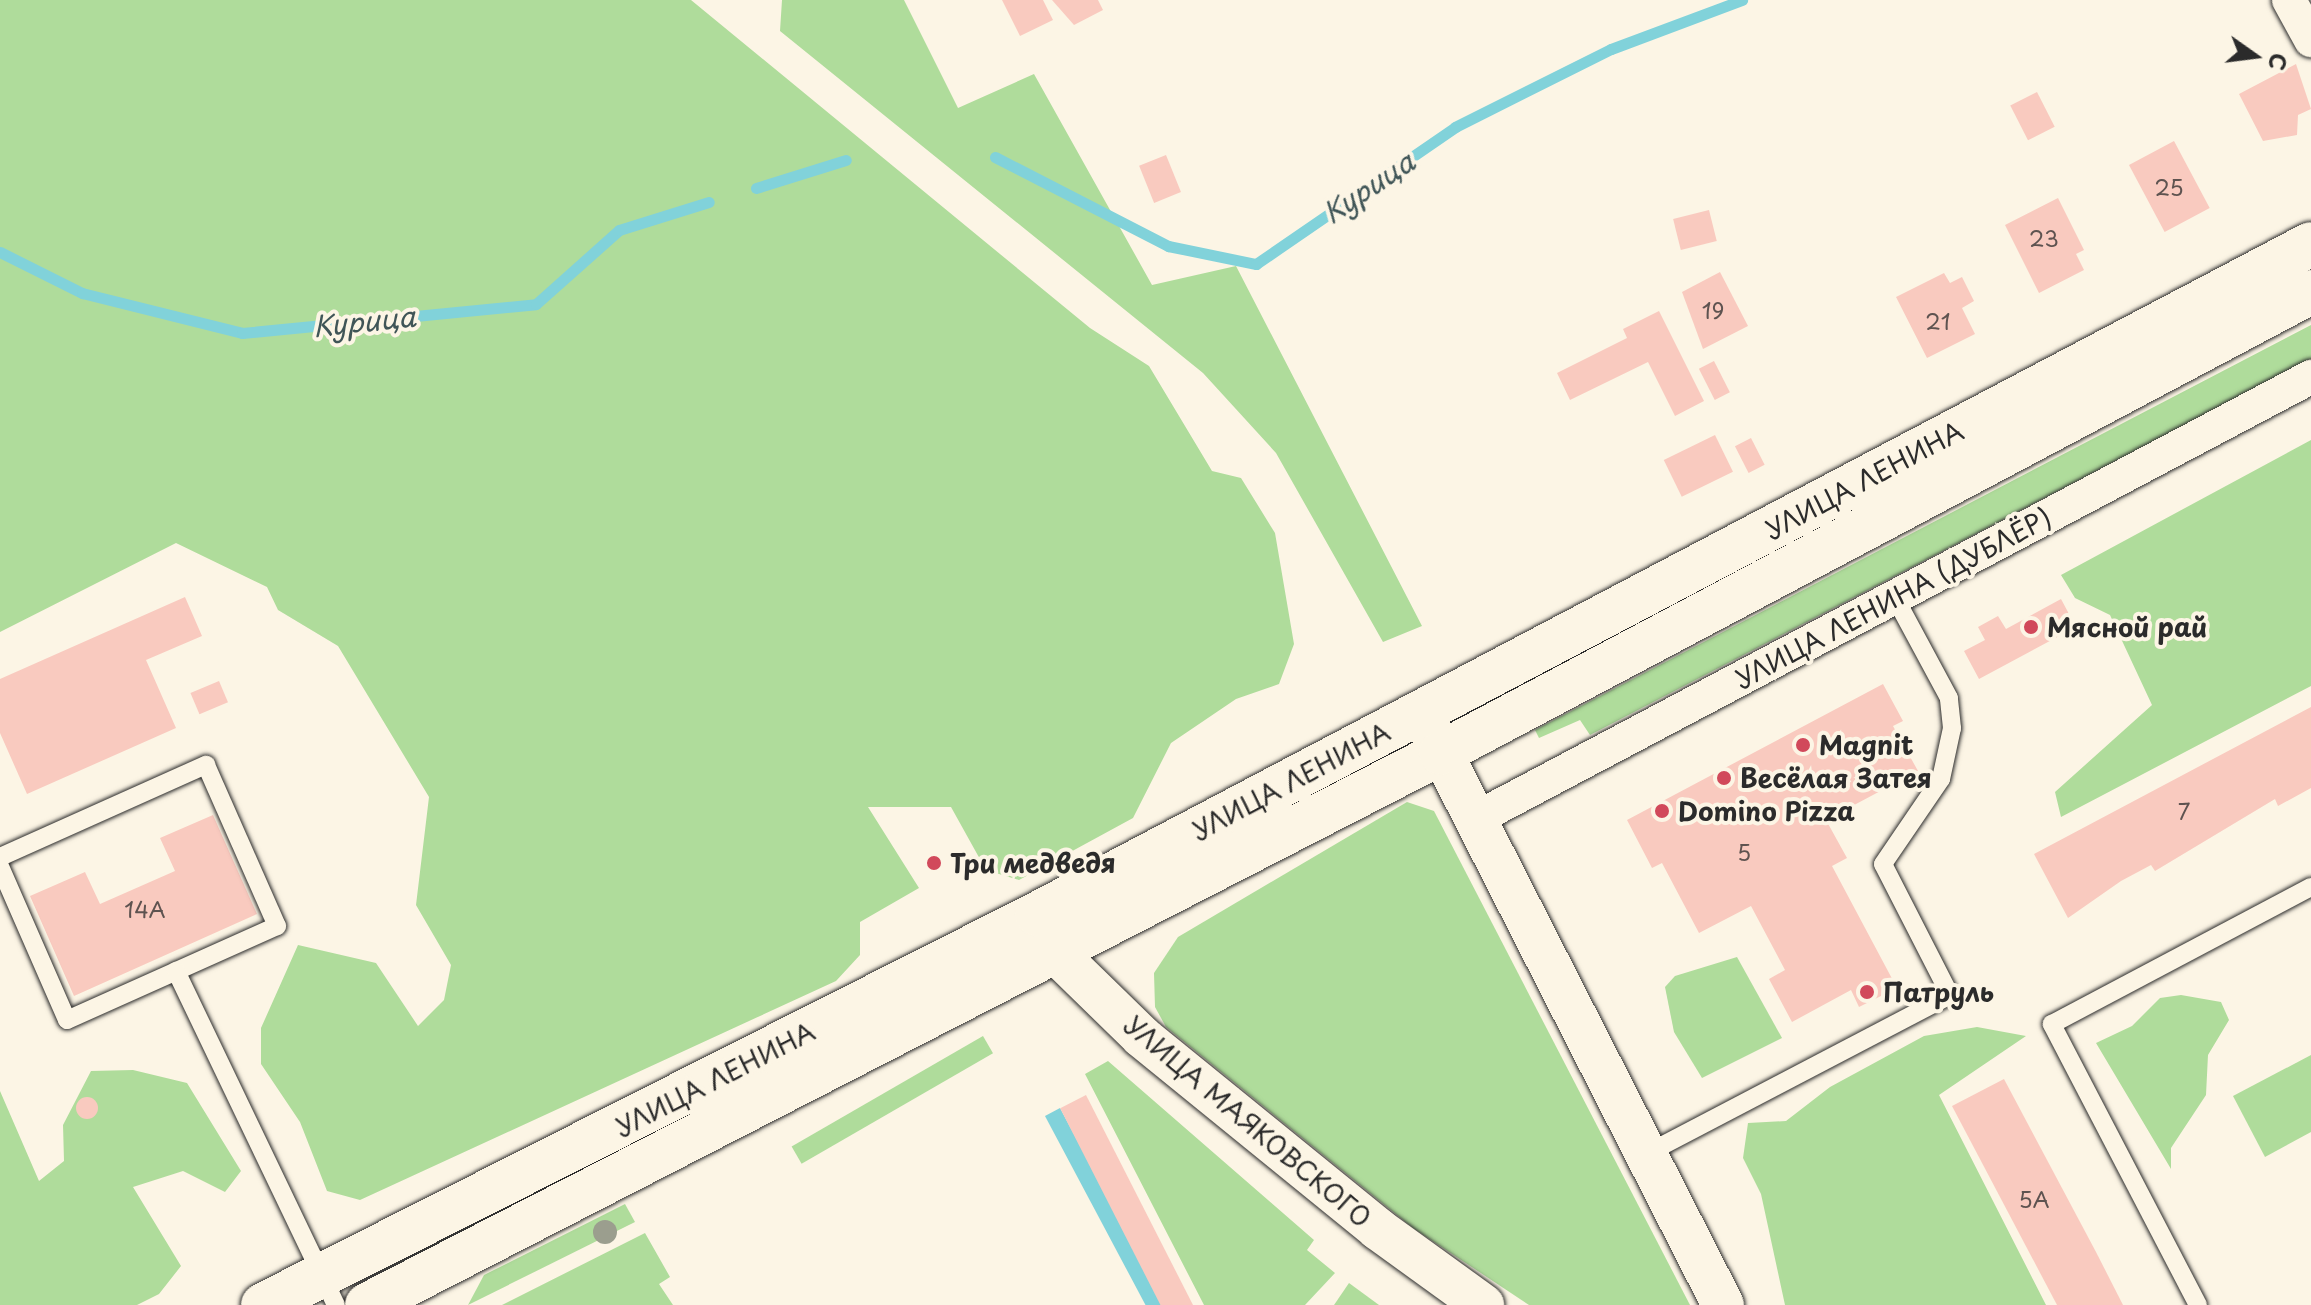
<!DOCTYPE html>
<html>
<head>
<meta charset="utf-8">
<style>
  body { margin:0 }
  #map { position:relative; width:2311px; height:1305px; overflow:hidden; background:#fcf5e5; font-family:"Playpen Sans",sans-serif }
  div>[style] { position:absolute }
  .green>* { inset:0; background:#afdc9b; transform-origin:0 0 }
  .water>* { inset:0; background:#81d2da; transform-origin:0 0 }
  .stream>* { height:11px; margin:-5.5px; padding:0 5.5px; transform-origin:5.5px; border-radius:5.5px; background:#81d2da }
  .building>* { inset:0; background:#f9cabf; transform-origin:0 0 }
  .round { border-radius:50% }
  .roads { filter:drop-shadow(0 0 2px #2b2b2b) drop-shadow(0 0 2px #2b2b2b) }
  .service>* { height:18px; margin:-9px; padding:0 9px; transform-origin:9px; border-radius:9px; background:#fcf5e5 }
  .minor>* { height:34px; margin:-17px; padding:0 17px; transform-origin:17px; border-radius:17px; background:#fcf5e5 }
  .tertiary>* { height:42px; margin:-21px; padding:0 21px; transform-origin:21px; border-radius:21px; background:#fcf5e5 }
  .primary>* { height:44px; margin:-22px; padding:0 22px; transform-origin:22px; border-radius:22px; background:#fcf5e5 }
  .trees>* { width:24px; height:24px; margin:-12px; border-radius:50%; background:#9b9e8e }
  .dots>* { width:22px; height:22px; translate:-50% -50%; box-sizing:border-box; border:4px solid #fcf5e5; border-radius:50% }
  span { translate:-50% -50%; white-space:nowrap; text-align:center; line-height:1.15; -webkit-text-stroke:8px #fcf5e5; paint-order:stroke }
  .number-label { font-size:22px; color:#5e5350 }
  .number-label span { -webkit-text-stroke-width:0 }
  .street-label { font-size:26px; color:#2b2b2b }
  .poi-label { font-size:26px; color:#2b2b2b; font-weight:700 }
  .left { translate:0 -50%; text-align:left }
  .water-label { font-size:28px; color:#405557; font-style:italic }
  .north { position:absolute; left:2215px; top:16px; width:80px; height:80px; -webkit-text-stroke:6px #fcf5e5; paint-order:stroke; rotate:104deg; font-size:22px; font-weight:700; line-height:32px; text-align:center; color:#2b2b2b }
  .north::after { content:''; display:block; margin:auto; width:28px; height:36px; background:#2b2b2b; clip-path:polygon(50% 0,100% 100%,50% 72%,0 100%) }
</style>
</head>
<body>
<div id="map">
  <div class="green">
    <div style="clip-path:polygon(0 0,691px 0,1090px 328px,1149px 366px,1212px 471px,1241px 478px,1275px 533px,1294px 644px,1279px 684px,1236px 699px,1171px 743px,1133px 818px,1019px 880px,986px 870px,951px 807px,868px 807px,919px 888px,860px 922px,860px 955px,836px 981px,360px 1200px,327px 1191px,300px 1122px,261px 1064px,261px 1028px,298px 945px,376px 963px,418px 1026px,444px 1000px,451px 965px,416px 905px,429px 797px,338px 646px,278px 610px,267px 587px,176px 543px,0 632px)"></div>
    <div style="clip-path:polygon(782px 0,904px 0,958px 108px,1034px 74px,1152px 285px,1236px 266px,1422px 626px,1383px 642px,1276px 453px,1203px 373px,780px 31px)"></div>
    <div style="clip-path:polygon(2311px 325px,2311px 359px,1590px 735px,1580px 720px,1539px 738px,1535px 730px)"></div>
    <div style="clip-path:polygon(2311px 440px,2311px 686px,2061px 817px,2055px 792px,2152px 705px,2110px 615px,2075px 598px,2061px 575px)"></div>
    <div style="clip-path:polygon(1407px 802px,1434px 811px,1690px 1305px,1529px 1305px,1413px 1228px,1166px 1027px,1155px 1007px,1154px 973px,1178px 937px)"></div>
    <div style="clip-path:polygon(1737px 957px,1782px 1038px,1702px 1078px,1674px 1032px,1665px 987px,1675px 976px)"></div>
    <div style="clip-path:polygon(2181px 995px,2221px 1002px,2229px 1020px,2208px 1055px,2206px 1095px,2171px 1148px,2171px 1169px,2096px 1043px,2132px 1026px,2160px 998px)"></div>
    <div style="clip-path:polygon(1977px 1027px,2026px 1036px,1939px 1095px,2046px 1305px,1785px 1305px,1761px 1194px,1743px 1158px,1748px 1123px,1786px 1121px,1830px 1087px,1924px 1036px)"></div>
    <div style="left:983px;top:1036px;width:20px;height:221px;rotate:60deg"></div>
    <div style="clip-path:polygon(2311px 1055px,2311px 1132px,2265px 1157px,2233px 1096px)"></div>
    <div style="clip-path:polygon(1108px 1061px,1314px 1240px,1307px 1250px,1335px 1273px,1305px 1305px,1204px 1305px,1085px 1074px)"></div>
    <div style="clip-path:polygon(133px 1070px,187px 1083px,241px 1171px,225px 1192px,183px 1171px,133px 1187px,181px 1266px,159px 1294px,137px 1305px,0 1305px,0 1091px,39px 1181px,64px 1161px,63px 1125px,91px 1071px)"></div>
    <div style="clip-path:polygon(625px 1204px,635px 1222px,468px 1305px,484px 1275px)"></div>
    <div style="clip-path:polygon(645px 1233px,670px 1277px,659px 1284px,673px 1305px,502px 1305px)"></div>
    <div style="clip-path:polygon(1349px 1283px,1379px 1305px,1334px 1305px)"></div>
  </div>
  <div class="water">
    <div style="left:1060px;top:1108px;width:222px;height:17px;rotate:62deg"></div>
  </div>
  <div class="stream">
    <div style="left:995px;top:157px;width:195px;rotate:27.2deg"></div>
    <div style="left:1168px;top:246px;width:90px;rotate:11.6deg"></div>
    <div style="left:1256px;top:264px;width:242px;rotate:-34.5deg"></div>
    <div style="left:1455px;top:127px;width:174px;rotate:-26.6deg"></div>
    <div style="left:1611px;top:49px;width:140px;rotate:-20.5deg"></div>
    <div style="left:756px;top:188px;width:94px;rotate:-17.3deg"></div>
    <div style="left:0;top:252px;width:92px;rotate:26.6deg"></div>
    <div style="left:82px;top:293px;width:165px;rotate:14deg"></div>
    <div style="left:242px;top:333px;width:295px;rotate:-5.6deg"></div>
    <div style="left:536px;top:304px;width:111px;rotate:-41.7deg"></div>
    <div style="left:619px;top:230px;width:94px;rotate:-17.3deg"></div>
  </div>
  <div class="building">
    <div style="clip-path:polygon(1002px 0,1043px 0,1053px 20px,1020px 36px)"></div>
    <div style="clip-path:polygon(1052px 0,1098px 0,1103px 10px,1074px 25px)"></div>
    <div style="clip-path:polygon(2296px 64px,2311px 109px,2298px 115px,2297px 135px,2263px 141px,2239px 94px)"></div>
    <div style="left:2037px;top:92px;width:39px;height:30px;rotate:63deg"></div>
    <div style="left:2174px;top:141px;width:76px;height:51px;rotate:62deg"></div>
    <div style="left:1166px;top:155px;width:40px;height:29px;rotate:68deg"></div>
    <div style="clip-path:polygon(2058px 198px,2084px 250px,2076px 254px,2084px 270px,2039px 293px,2005px 225px)"></div>
    <div style="left:1709px;top:210px;width:32px;height:37px;rotate:76deg"></div>
    <div style="clip-path:polygon(1720px 272px,1748px 326px,1703px 349px,1682px 292px)"></div>
    <div style="clip-path:polygon(1944px 273px,1950px 283px,1962px 277px,1974px 301px,1962px 308px,1975px 334px,1927px 358px,1896px 297px)"></div>
    <div style="clip-path:polygon(1659px 311px,1704px 401px,1675px 416px,1648px 362px,1570px 400px,1557px 373px,1627px 338px,1623px 329px)"></div>
    <div style="left:1714px;top:361px;width:35px;height:17px;rotate:63deg"></div>
    <div style="left:1715px;top:435px;width:41px;height:57px;rotate:64deg"></div>
    <div style="left:1751px;top:438px;width:30px;height:18px;rotate:63deg"></div>
    <div style="clip-path:polygon(185px 597px,202px 636px,146px 660px,176px 728px,27px 794px,0 733px,0 679px)"></div>
    <div style="clip-path:polygon(2061px 599px,2076px 627px,1979px 679px,1964px 651px,1985px 640px,1978px 627px,1998px 616px,2006px 629px)"></div>
    <div style="left:219px;top:681px;width:23px;height:31px;rotate:67deg"></div>
    <div style="clip-path:polygon(1883px 684px,1903px 721px,1893px 726px,1918px 771px,1826px 820px,1847px 858px,1832px 866px,1897px 988px,1859px 1007px,1851px 990px,1792px 1022px,1769px 979px,1785px 970px,1751px 906px,1699px 933px,1662px 863px,1652px 868px,1627px 820px)"></div>
    <div style="clip-path:polygon(2311px 707px,2311px 788px,2278px 806px,2275px 799px,2155px 871px,2151px 865px,2121px 881px,2068px 918px,2034px 854px)"></div>
    <div style="clip-path:polygon(213px 815px,257px 914px,74px 996px,30px 896px,85px 872px,100px 904px,175px 871px,160px 838px)"></div>
    <div style="clip-path:polygon(2004px 1079px,2096px 1252px,2123px 1305px,2057px 1305px,1952px 1106px)"></div>
    <div style="left:1086px;top:1095px;width:237px;height:29px;rotate:63deg"></div>
    <div class="round" style="left:76px;top:1097px;width:22px;height:22px"></div>
  </div>
  <div class="roads">
    <div class="service">
      <div style="left:0;top:857px;width:226px;rotate:-24.1deg"></div>
      <div style="left:206px;top:765px;width:176px;rotate:66.2deg"></div>
      <div style="left:277px;top:926px;width:230px;rotate:155.9deg"></div>
      <div style="left:67px;top:1020px;width:167px;rotate:-113.6deg"></div>
      <div style="left:176px;top:971px;width:370px;rotate:64.4deg"></div>
      <div style="left:1646px;top:1154px;width:343px;rotate:-27.6deg"></div>
      <div style="left:1950px;top:995px;width:147px;rotate:-117.1deg"></div>
      <div style="left:1883px;top:864px;width:103px;rotate:-55.7deg"></div>
      <div style="left:1941px;top:779px;width:52px;rotate:-77.8deg"></div>
      <div style="left:1952px;top:728px;width:30px;rotate:-96deg"></div>
      <div style="left:1949px;top:698px;width:116px;rotate:-118.3deg"></div>
      <div style="left:2198px;top:1305px;width:317px;rotate:-117.5deg"></div>
      <div style="left:2052px;top:1024px;width:293px;rotate:-27.9deg"></div>
    </div>
    <div class="minor">
      <div style="left:2289px;top:0;width:46px;rotate:61.2deg"></div>
      <div style="left:1475px;top:819px;width:946px;rotate:-27.87deg"></div>
    </div>
    <div class="tertiary">
      <div style="left:1426px;top:722px;width:654px;rotate:63deg"></div>
      <div style="left:1041px;top:922px;width:34px;rotate:64deg"></div>
      <div style="left:1056px;top:953px;width:120px;rotate:44.3deg"></div>
      <div style="left:1142px;top:1037px;width:304px;rotate:39.1deg"></div>
      <div style="left:1378px;top:1229px;width:130px;rotate:35.9deg"></div>
    </div>
    <div class="primary">
      <div style="left:263px;top:1305px;width:867px;rotate:-26.8deg"></div>
      <div style="left:1037px;top:914px;width:1439px;rotate:-27.74deg"></div>
      <div style="left:367px;top:1305px;width:1208px;rotate:-27.2deg"></div>
      <div style="left:1441px;top:753px;width:985px;rotate:-27.92deg"></div>
    </div>
  </div>
  <div class="trees">
    <div style="left:605px;top:1232px"></div>
  </div>
  <div class="dots">
    <div style="left:2031px;top:627px;background:#d1495b"></div>
    <div style="left:1803px;top:745px;background:#d1495b"></div>
    <div style="left:1724px;top:778px;background:#d1495b"></div>
    <div style="left:1662px;top:811px;background:#d1495b"></div>
    <div style="left:934px;top:863px;background:#d1495b"></div>
    <div style="left:1867px;top:992px;background:#d1495b"></div>
  </div>
  <div class="number-label">
    <span style="left:2169px;top:187px">25</span>
    <span style="left:2044px;top:238px">23</span>
    <span style="left:1713px;top:310px">19</span>
    <span style="left:1938px;top:321px">21</span>
    <span style="left:2184px;top:811px">7</span>
    <span style="left:1744px;top:852px">5</span>
    <span style="left:145px;top:909px">14А</span>
    <span style="left:2034px;top:1199px">5А</span>
  </div>
  <div class="street-label">
    <span style="left:1864px;top:480px;rotate:-28deg">УЛИЦА ЛЕНИНА</span>
    <span style="left:1893px;top:598px;rotate:-28deg">УЛИЦА ЛЕНИНА (ДУБЛЁР)</span>
    <span style="left:1291px;top:781px;rotate:-28deg">УЛИЦА ЛЕНИНА</span>
    <span style="left:715px;top:1079px;rotate:-27deg">УЛИЦА ЛЕНИНА</span>
    <span style="left:1248px;top:1121px;rotate:40deg">УЛИЦА МАЯКОВСКОГО</span>
  </div>
  <div class="poi-label">
    <span class="left" style="left:2047px;top:627px">Мясной рай</span>
    <span class="left" style="left:1819px;top:745px">Magnit</span>
    <span class="left" style="left:1740px;top:778px">Весёлая Затея</span>
    <span class="left" style="left:1678px;top:811px">Domino Pizza</span>
    <span class="left" style="left:950px;top:863px">Три медведя</span>
    <span class="left" style="left:1883px;top:992px">Патруль</span>
  </div>
  <div class="water-label">
    <span style="left:1368px;top:187px;rotate:-34deg">Курица</span>
    <span style="left:364px;top:321px;rotate:-6deg">Курица</span>
  </div>
  <div class="north">С</div>
</div>
</body>
</html>
